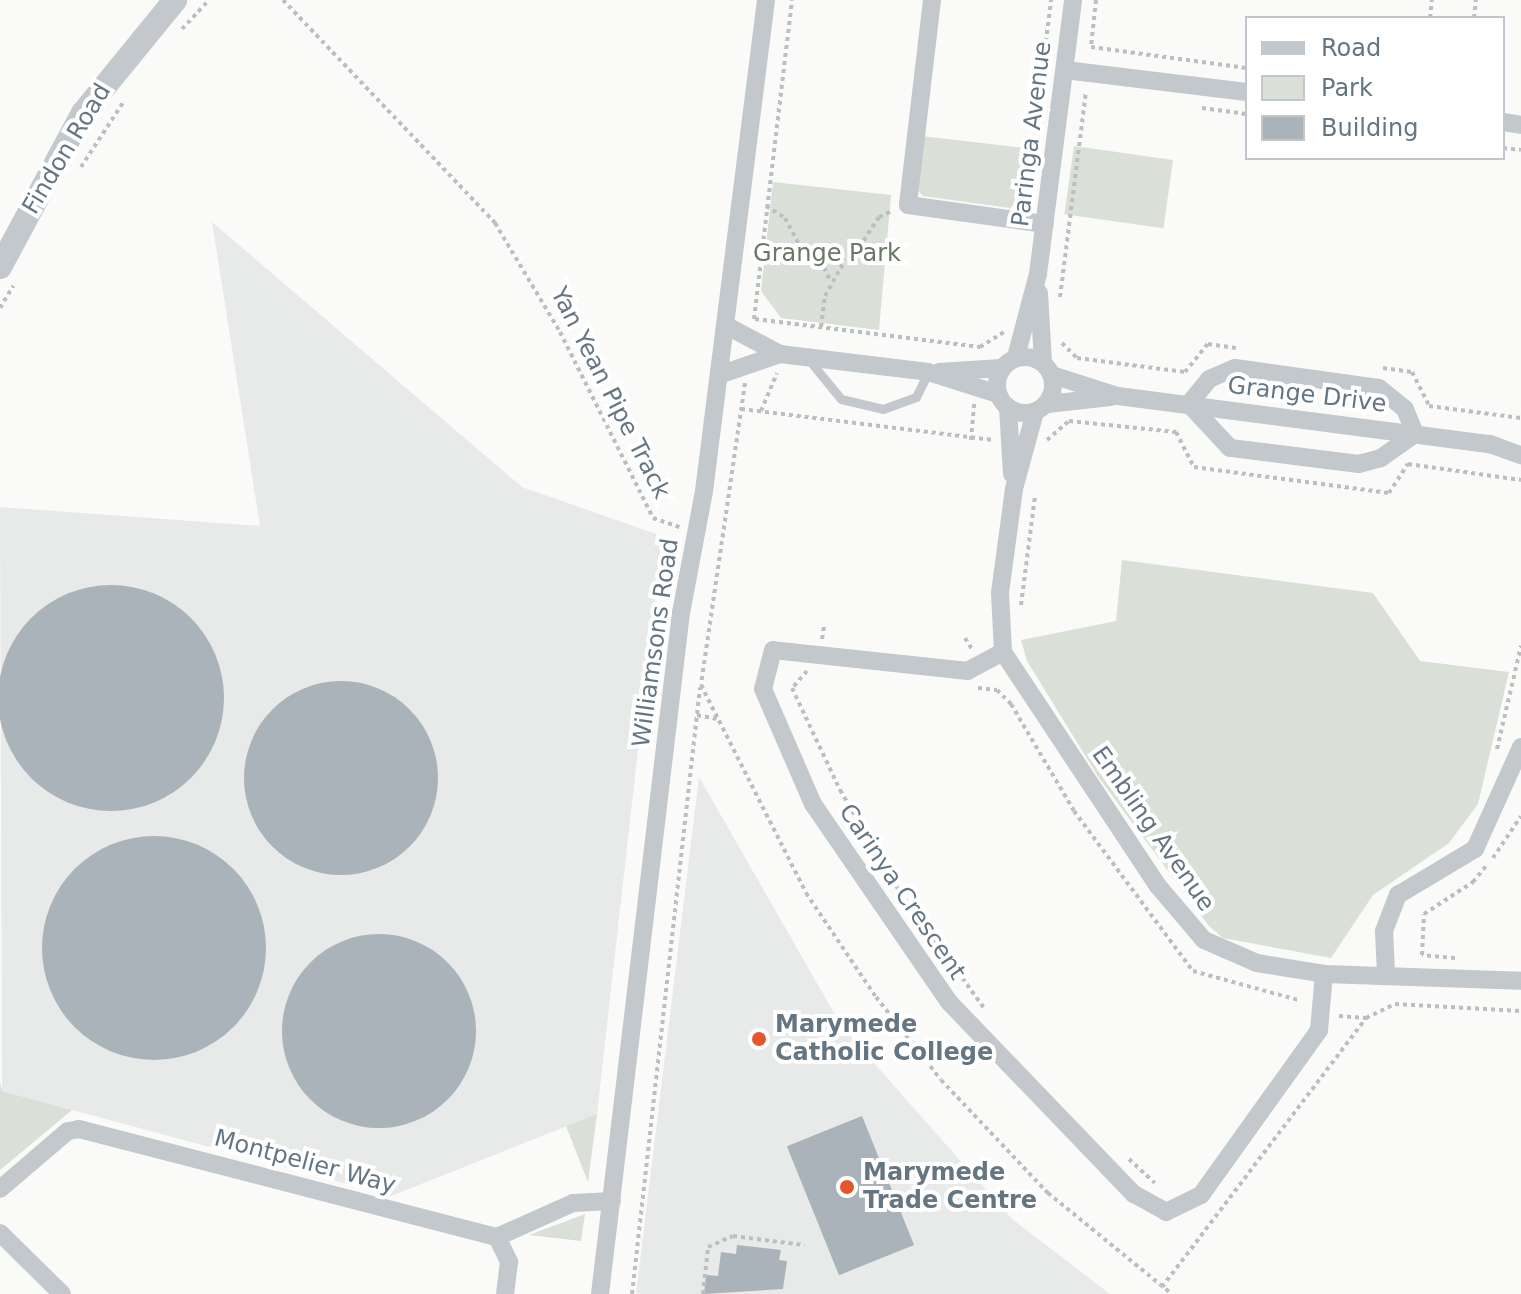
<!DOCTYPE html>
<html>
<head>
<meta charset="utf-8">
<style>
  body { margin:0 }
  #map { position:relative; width:1521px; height:1294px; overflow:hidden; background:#fafaf8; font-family:"DejaVu Sans",sans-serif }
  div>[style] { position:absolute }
  .built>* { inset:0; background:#e8e9e9 }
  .green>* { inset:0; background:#dadfd7; transform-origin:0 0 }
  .building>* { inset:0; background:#aab3b9; transform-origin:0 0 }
  .round { border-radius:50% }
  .path>* { height:4px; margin-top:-2px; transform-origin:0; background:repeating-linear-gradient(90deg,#bbbfc2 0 4px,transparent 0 8px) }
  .service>* { height:9px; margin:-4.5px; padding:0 4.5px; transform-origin:4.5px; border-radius:4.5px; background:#c3c8cc }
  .minor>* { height:18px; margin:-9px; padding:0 9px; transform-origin:9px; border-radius:9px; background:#c3c8cc }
  .minor>.ring { margin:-9px; padding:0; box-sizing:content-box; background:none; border:18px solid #c3c8cc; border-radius:50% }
  .tertiary>* { height:24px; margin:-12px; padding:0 12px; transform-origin:12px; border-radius:12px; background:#c3c8cc }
  .dots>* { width:22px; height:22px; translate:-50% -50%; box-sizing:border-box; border:4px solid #fff; border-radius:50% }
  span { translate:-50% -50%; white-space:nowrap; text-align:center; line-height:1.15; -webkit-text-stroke:8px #fff; paint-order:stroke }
  .street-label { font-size:24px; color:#657683 }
  .park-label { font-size:24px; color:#687a64 }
  .poi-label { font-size:24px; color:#657683; font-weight:700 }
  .left { translate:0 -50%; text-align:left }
  .legend { position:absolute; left:1245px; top:16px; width:260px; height:144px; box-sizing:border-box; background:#fff; border:2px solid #c1c8cd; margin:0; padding:10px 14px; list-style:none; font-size:24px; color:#657683 }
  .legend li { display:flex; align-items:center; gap:16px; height:40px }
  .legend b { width:40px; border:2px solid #c1c8cd }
</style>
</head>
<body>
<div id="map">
  <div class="built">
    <div style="clip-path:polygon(212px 222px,522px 487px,662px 536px,597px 1114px,391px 1196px,2px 1091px,0 507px,260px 526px)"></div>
    <div style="clip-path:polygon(699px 777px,842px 1027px,1012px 1219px,1110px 1294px,636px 1294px)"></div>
  </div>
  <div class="green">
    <div style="clip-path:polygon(921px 136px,1025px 148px,1022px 199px,1010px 208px,923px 196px,915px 187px)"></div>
    <div style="left:1074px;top:146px;width:100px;height:69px;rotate:8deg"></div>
    <div style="clip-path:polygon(773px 182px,891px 195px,879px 330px,781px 318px,761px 291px)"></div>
    <div style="clip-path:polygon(1122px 560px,1373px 593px,1420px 661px,1509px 672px,1478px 804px,1449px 843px,1373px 895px,1331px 958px,1223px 938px,1209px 926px,1099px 778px,1027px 661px,1021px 640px,1116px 621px)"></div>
    <div style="clip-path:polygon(0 1082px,2px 1091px,72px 1110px,0 1170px)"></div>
    <div style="clip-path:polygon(597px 1114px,588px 1182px,566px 1126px)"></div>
    <div style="clip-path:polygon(585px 1214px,581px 1241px,529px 1235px)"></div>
  </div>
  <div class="building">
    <div class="round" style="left:-2px;top:585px;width:226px;height:226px"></div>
    <div class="round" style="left:244px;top:681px;width:194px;height:194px"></div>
    <div class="round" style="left:42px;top:836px;width:224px;height:224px"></div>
    <div class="round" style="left:282px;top:934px;width:194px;height:194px"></div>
    <div style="left:862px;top:1116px;width:139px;height:81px;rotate:68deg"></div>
    <div style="clip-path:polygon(737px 1245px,781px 1250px,779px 1260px,787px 1261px,783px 1289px,704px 1294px,706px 1275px,718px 1276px,721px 1252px,736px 1254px)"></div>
  </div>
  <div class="path">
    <div style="left:283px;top:0;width:308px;rotate:46.4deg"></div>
    <div style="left:495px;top:223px;width:127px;rotate:59.2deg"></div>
    <div style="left:560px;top:332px;width:208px;rotate:63.4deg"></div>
    <div style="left:653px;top:518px;width:28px;rotate:19deg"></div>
    <div style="left:1096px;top:0;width:47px;rotate:96.1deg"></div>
    <div style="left:1091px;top:47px;width:157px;rotate:7.7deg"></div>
    <div style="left:1430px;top:18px;width:18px;rotate:-84deg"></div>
    <div style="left:1474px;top:18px;width:18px;rotate:-84deg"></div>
    <div style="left:182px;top:29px;width:40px;rotate:-47deg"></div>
    <div style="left:1202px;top:108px;width:45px;rotate:7.6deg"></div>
    <div style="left:1036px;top:121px;width:122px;rotate:-82.9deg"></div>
    <div style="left:1503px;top:148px;width:18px;rotate:6deg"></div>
    <div style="left:81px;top:167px;width:79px;rotate:-56.9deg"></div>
    <div style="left:766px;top:206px;width:22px;rotate:32deg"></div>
    <div style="left:785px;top:218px;width:38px;rotate:62deg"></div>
    <div style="left:803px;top:252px;width:32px;rotate:18deg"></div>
    <div style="left:833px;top:262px;width:23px;rotate:-20deg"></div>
    <div style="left:855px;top:254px;width:44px;rotate:-57deg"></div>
    <div style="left:879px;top:217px;width:14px;rotate:-25deg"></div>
    <div style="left:821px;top:260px;width:22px;rotate:66deg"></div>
    <div style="left:1060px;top:297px;width:207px;rotate:-82.8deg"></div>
    <div style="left:0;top:308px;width:26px;rotate:-59deg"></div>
    <div style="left:754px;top:319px;width:321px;rotate:-83.2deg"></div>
    <div style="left:755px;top:319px;width:227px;rotate:7.1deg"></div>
    <div style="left:980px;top:347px;width:28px;rotate:-32deg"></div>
    <div style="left:821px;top:327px;width:31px;rotate:-83deg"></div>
    <div style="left:825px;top:296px;width:39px;rotate:-61deg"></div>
    <div style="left:1062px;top:343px;width:21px;rotate:45deg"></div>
    <div style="left:1077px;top:358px;width:109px;rotate:7.4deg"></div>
    <div style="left:1185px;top:372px;width:36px;rotate:-51deg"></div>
    <div style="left:1208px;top:344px;width:28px;rotate:8deg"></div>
    <div style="left:1383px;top:368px;width:29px;rotate:8deg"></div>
    <div style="left:1412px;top:372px;width:38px;rotate:63deg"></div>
    <div style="left:1429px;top:406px;width:93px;rotate:7.4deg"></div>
    <div style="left:745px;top:383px;width:305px;rotate:98.3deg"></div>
    <div style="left:701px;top:685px;width:233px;rotate:63.2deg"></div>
    <div style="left:806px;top:893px;width:125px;rotate:56.1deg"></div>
    <div style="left:876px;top:997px;width:105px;rotate:51.9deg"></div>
    <div style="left:941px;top:1080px;width:156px;rotate:46.6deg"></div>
    <div style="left:1048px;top:1193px;width:160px;rotate:39.2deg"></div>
    <div style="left:741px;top:409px;width:254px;rotate:7deg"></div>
    <div style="left:761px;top:411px;width:41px;rotate:-67.2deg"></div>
    <div style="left:971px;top:440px;width:37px;rotate:-85deg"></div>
    <div style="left:1047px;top:440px;width:29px;rotate:-41deg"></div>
    <div style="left:1069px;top:421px;width:108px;rotate:5.9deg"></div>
    <div style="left:1176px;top:432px;width:39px;rotate:63deg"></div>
    <div style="left:1194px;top:467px;width:197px;rotate:7.6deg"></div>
    <div style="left:1389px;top:493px;width:35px;rotate:-57deg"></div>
    <div style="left:1408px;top:464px;width:114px;rotate:8.1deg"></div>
    <div style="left:1021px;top:605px;width:111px;rotate:-82.7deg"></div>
    <div style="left:965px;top:638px;width:13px;rotate:58deg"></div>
    <div style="left:822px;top:639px;width:13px;rotate:-81deg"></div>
    <div style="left:807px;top:671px;width:23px;rotate:131deg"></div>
    <div style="left:792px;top:688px;width:113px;rotate:64.8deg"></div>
    <div style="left:840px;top:790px;width:121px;rotate:59.6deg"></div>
    <div style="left:901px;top:894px;width:142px;rotate:53.9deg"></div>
    <div style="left:978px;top:688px;width:19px;rotate:6deg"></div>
    <div style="left:997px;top:690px;width:20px;rotate:45deg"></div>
    <div style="left:1011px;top:704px;width:124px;rotate:59.5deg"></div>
    <div style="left:1074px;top:811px;width:199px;rotate:53.4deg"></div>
    <div style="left:1193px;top:971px;width:109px;rotate:15.4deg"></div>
    <div style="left:697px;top:715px;width:21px;rotate:11deg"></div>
    <div style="left:1497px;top:749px;width:106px;rotate:-76.9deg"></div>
    <div style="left:1493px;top:858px;width:50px;rotate:-56.3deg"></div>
    <div style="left:1455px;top:958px;width:33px;rotate:-175deg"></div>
    <div style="left:1422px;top:955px;width:41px;rotate:-87.2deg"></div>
    <div style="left:1424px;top:914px;width:59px;rotate:-33.1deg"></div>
    <div style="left:1473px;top:882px;width:22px;rotate:-51deg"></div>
    <div style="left:1339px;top:1016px;width:27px;rotate:4deg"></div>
    <div style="left:1366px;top:1018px;width:32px;rotate:-26deg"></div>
    <div style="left:1395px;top:1004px;width:126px;rotate:3.2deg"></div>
    <div style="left:1129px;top:1159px;width:35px;rotate:43deg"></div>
    <div style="left:1162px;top:1287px;width:338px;rotate:-52.8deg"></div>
    <div style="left:632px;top:1294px;width:610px;rotate:-83.6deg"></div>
    <div style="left:703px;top:1294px;width:47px;rotate:-83.9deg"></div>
    <div style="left:708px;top:1247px;width:27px;rotate:-24deg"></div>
    <div style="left:733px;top:1236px;width:72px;rotate:7.2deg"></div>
  </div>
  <div class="service">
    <div style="left:809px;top:360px;width:50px;rotate:50.6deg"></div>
    <div style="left:841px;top:399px;width:43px;rotate:13.4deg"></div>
    <div style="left:883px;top:409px;width:35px;rotate:-20deg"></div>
    <div style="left:916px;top:397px;width:28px;rotate:-64deg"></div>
  </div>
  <div class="minor">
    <div style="left:932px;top:0;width:206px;rotate:96.7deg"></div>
    <div style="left:908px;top:205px;width:138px;rotate:7.9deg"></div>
    <div style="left:1065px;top:70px;width:183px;rotate:6.9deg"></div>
    <div style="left:1503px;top:122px;width:18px;rotate:9deg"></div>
    <div style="left:1039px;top:293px;width:70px;rotate:86.7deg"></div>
    <div style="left:725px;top:325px;width:62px;rotate:27.8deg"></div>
    <div style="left:780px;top:354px;width:149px;rotate:6.9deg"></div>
    <div style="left:928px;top:372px;width:73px;rotate:17.4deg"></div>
    <div style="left:1016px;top:357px;width:86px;rotate:-75.2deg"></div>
    <div style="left:1038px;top:274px;width:276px;rotate:-82.7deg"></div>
    <div class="ring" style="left:997px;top:357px;width:38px;height:38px"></div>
    <div style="left:1235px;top:368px;width:145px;rotate:7.9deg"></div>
    <div style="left:1379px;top:388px;width:33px;rotate:39deg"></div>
    <div style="left:1405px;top:409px;width:27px;rotate:68deg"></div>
    <div style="left:1415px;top:434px;width:42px;rotate:144.8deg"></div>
    <div style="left:1381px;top:458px;width:23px;rotate:165deg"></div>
    <div style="left:1359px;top:464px;width:130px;rotate:-172.9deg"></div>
    <div style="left:1230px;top:448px;width:60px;rotate:-133deg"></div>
    <div style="left:1189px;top:404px;width:32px;rotate:-51deg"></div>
    <div style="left:1209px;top:379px;width:28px;rotate:-23deg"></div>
    <div style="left:939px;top:372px;width:63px;rotate:-3.6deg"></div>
    <div style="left:719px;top:375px;width:65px;rotate:-19deg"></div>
    <div style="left:1052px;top:375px;width:69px;rotate:17.7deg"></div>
    <div style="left:1118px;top:396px;width:375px;rotate:7.4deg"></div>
    <div style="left:1490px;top:444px;width:33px;rotate:20deg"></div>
    <div style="left:1047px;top:404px;width:64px;rotate:-6.2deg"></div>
    <div style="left:1008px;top:407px;width:67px;rotate:86.6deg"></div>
    <div style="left:1035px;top:412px;width:80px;rotate:105.3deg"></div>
    <div style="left:1014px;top:489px;width:105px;rotate:97.7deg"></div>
    <div style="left:1000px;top:593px;width:59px;rotate:87.1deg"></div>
    <div style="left:1003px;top:652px;width:281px;rotate:56.5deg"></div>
    <div style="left:1158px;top:886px;width:71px;rotate:49.6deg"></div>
    <div style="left:1204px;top:940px;width:58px;rotate:23.5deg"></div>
    <div style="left:1257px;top:963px;width:68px;rotate:9.3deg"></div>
    <div style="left:1324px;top:974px;width:197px;rotate:2deg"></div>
    <div style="left:1003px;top:652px;width:40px;rotate:152deg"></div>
    <div style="left:968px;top:671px;width:196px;rotate:-173.9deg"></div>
    <div style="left:773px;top:650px;width:40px;rotate:104.4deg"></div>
    <div style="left:763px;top:689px;width:125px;rotate:66.5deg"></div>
    <div style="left:813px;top:804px;width:240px;rotate:55.5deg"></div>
    <div style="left:949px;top:1002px;width:267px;rotate:46.1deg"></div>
    <div style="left:1134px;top:1194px;width:37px;rotate:29deg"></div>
    <div style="left:1166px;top:1212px;width:39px;rotate:-26deg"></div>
    <div style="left:1201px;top:1195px;width:203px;rotate:-54.4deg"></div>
    <div style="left:1319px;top:1030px;width:56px;rotate:-84.9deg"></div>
    <div style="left:1386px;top:973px;width:42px;rotate:-92.7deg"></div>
    <div style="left:1384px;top:931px;width:39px;rotate:-69deg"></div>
    <div style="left:1398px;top:895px;width:90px;rotate:-30.9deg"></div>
    <div style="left:1475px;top:849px;width:112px;rotate:-65.7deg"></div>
    <div style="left:0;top:1189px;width:89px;rotate:-40.5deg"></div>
    <div style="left:68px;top:1131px;width:11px;rotate:-10deg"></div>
    <div style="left:79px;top:1129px;width:432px;rotate:14.5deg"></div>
    <div style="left:497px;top:1237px;width:83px;rotate:-24.1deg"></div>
    <div style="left:573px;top:1203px;width:39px;rotate:-3deg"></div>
    <div style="left:0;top:1233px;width:87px;rotate:44.5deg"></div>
    <div style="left:497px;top:1237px;width:28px;rotate:64deg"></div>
    <div style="left:509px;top:1262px;width:32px;rotate:97deg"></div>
    <div style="left:600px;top:1294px;width:686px;rotate:-83.22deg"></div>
    <div style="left:681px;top:613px;width:124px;rotate:-79.3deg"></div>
    <div style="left:704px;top:491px;width:495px;rotate:-82.8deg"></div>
  </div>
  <div class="tertiary">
    <div style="left:0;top:267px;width:175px;rotate:-61.7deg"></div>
    <div style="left:83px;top:113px;width:146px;rotate:-50.8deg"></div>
  </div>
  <div class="dots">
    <div style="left:759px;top:1039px;background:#e4572e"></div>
    <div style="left:847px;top:1187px;background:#e4572e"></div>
  </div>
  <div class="street-label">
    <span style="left:1032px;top:134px;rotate:-83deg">Paringa Avenue</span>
    <span style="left:67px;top:149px;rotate:-59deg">Findon Road</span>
    <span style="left:610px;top:393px;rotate:63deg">Yan Yean Pipe Track</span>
    <span style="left:1307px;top:395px;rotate:7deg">Grange Drive</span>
    <span style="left:656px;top:643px;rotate:-82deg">Williamsons Road</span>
    <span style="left:1153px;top:829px;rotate:55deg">Embling Avenue</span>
    <span style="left:902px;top:892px;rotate:56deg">Carinya Crescent</span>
    <span style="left:305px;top:1162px;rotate:15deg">Montpelier Way</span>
  </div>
  <div class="park-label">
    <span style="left:827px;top:254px">Grange Park</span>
  </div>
  <div class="poi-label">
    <span class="left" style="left:775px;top:1039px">Marymede<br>Catholic College</span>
    <span class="left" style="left:863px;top:1187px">Marymede<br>Trade Centre</span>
  </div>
  <ul class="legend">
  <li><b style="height:10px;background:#c3c8cc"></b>Road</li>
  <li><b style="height:22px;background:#dadfd7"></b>Park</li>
  <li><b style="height:22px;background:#aab3b9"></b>Building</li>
  </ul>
</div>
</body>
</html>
